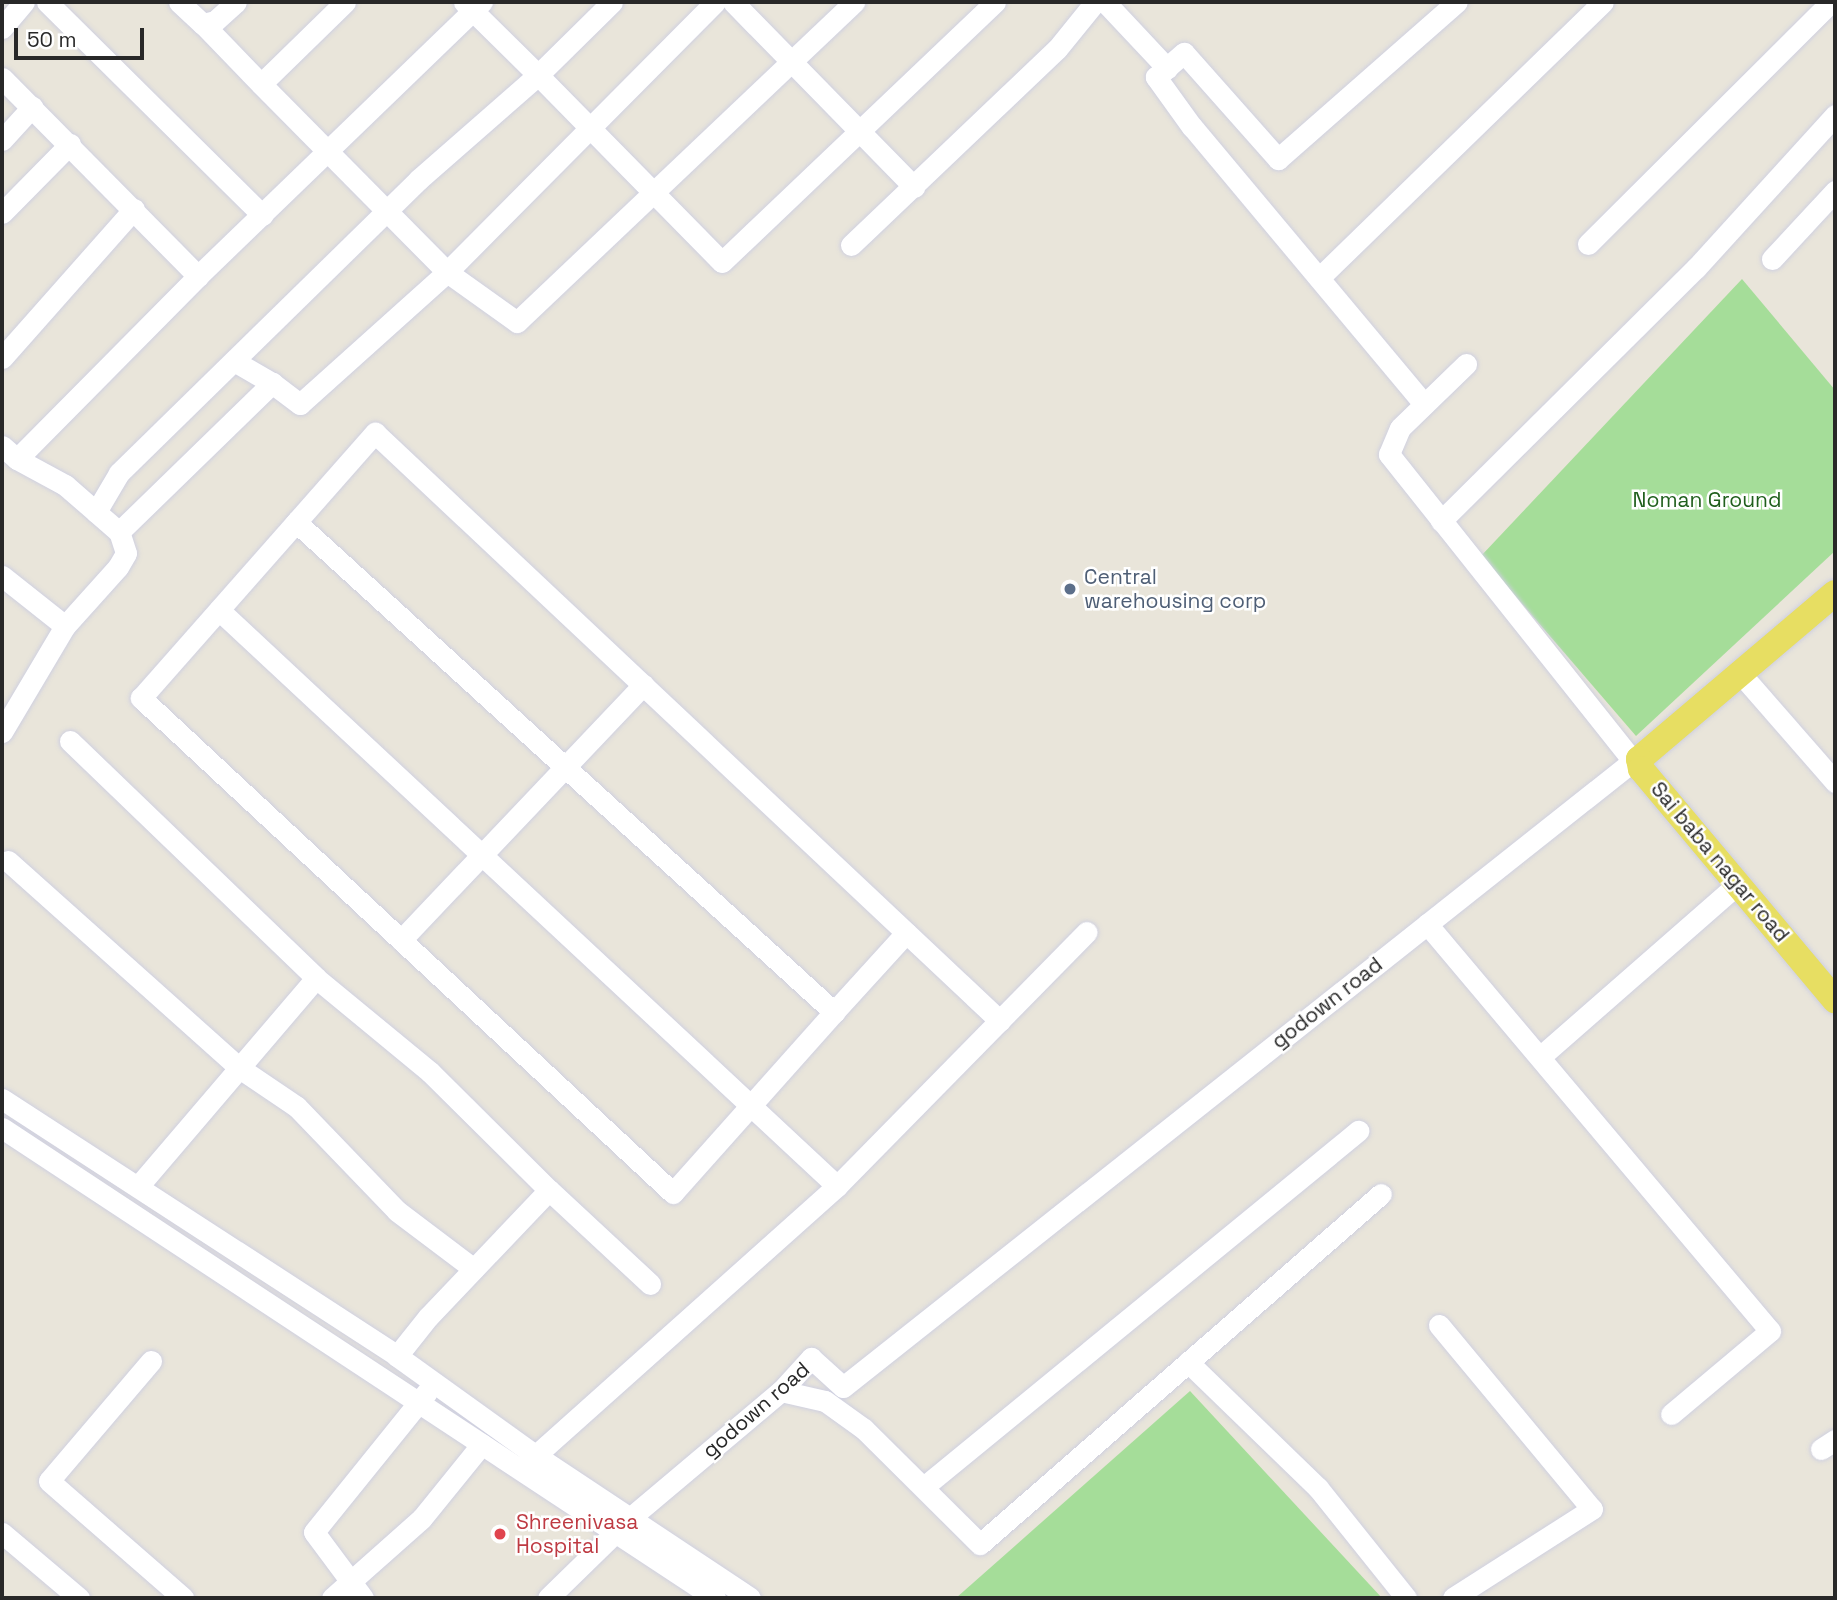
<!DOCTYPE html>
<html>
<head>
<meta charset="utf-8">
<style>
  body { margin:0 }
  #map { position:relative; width:1837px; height:1600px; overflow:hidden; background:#e9e5da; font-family:"Space Grotesk",sans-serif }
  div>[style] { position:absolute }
  .green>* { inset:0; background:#a5dd99 }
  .roads { filter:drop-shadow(0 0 2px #cfd0e0) drop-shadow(0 0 2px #cfd0e0) }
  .minor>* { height:21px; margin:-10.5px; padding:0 10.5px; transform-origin:10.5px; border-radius:10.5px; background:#fff }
  .major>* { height:26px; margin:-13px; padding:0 13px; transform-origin:13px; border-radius:13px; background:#e7de62 }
  .dots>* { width:19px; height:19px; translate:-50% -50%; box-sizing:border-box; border:4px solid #fff; border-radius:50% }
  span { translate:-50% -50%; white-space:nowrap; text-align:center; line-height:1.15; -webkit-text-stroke:5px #fff; paint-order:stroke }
  .park-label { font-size:21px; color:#205f1d }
  .service-label { font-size:21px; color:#4e5e75 }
  .left { translate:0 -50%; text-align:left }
  .street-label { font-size:21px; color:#282828 }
  .health-label { font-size:21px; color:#be3a42 }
  .frame { position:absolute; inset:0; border:4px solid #282828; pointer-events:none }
  .scale { position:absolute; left:14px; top:28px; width:130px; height:32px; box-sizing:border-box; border:4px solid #282828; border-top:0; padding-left:9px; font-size:21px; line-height:24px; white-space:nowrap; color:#282828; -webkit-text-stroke:5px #fff; paint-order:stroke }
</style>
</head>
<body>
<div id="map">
  <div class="green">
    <div style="clip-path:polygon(1742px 279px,1835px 390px,1835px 551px,1636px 736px,1481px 556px)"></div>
    <div style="clip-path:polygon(1190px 1391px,1382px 1598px,956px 1598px)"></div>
  </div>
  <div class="roads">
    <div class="minor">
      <div style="left:47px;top:2px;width:303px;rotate:44.7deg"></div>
      <div style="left:179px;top:2px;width:33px;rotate:43deg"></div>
      <div style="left:203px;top:24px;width:12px;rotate:-14deg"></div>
      <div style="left:215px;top:21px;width:28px;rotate:-42deg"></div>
      <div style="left:345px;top:2px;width:117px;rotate:135.7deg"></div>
      <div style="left:261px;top:84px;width:264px;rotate:45.3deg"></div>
      <div style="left:447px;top:272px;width:380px;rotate:-45.2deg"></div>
      <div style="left:612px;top:2px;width:104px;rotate:135.4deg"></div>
      <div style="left:538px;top:75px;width:262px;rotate:45.5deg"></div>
      <div style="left:722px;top:262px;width:377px;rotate:-43.6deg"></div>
      <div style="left:733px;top:2px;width:259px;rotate:45.6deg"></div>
      <div style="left:1105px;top:2px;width:91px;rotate:46.8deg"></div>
      <div style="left:203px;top:24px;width:83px;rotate:46deg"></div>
      <div style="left:2px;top:28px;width:34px;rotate:-50deg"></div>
      <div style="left:2px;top:78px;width:279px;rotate:45.3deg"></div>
      <div style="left:2px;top:140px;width:45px;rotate:-47.7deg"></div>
      <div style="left:2px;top:213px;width:97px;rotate:-45.4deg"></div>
      <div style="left:1588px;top:244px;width:343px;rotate:-44.9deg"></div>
      <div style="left:851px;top:245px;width:284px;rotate:-43.6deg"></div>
      <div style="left:1057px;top:49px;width:60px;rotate:-51deg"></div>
      <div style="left:1772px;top:259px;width:93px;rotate:-47.2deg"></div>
      <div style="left:1319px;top:278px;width:396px;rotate:-44.2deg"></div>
      <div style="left:2px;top:358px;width:199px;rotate:-48.5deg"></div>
      <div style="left:234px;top:361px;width:44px;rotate:30.1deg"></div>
      <div style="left:1424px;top:404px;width:361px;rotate:-129.9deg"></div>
      <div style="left:1192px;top:127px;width:62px;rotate:-125.8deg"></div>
      <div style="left:1156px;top:77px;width:37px;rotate:-41deg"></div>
      <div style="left:1184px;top:53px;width:142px;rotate:48.4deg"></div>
      <div style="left:1278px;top:159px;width:238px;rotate:-41.3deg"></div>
      <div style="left:2px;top:446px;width:20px;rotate:41deg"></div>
      <div style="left:17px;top:459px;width:257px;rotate:-45.3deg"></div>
      <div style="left:198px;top:276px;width:395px;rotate:-44deg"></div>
      <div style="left:17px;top:459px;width:55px;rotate:28.4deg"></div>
      <div style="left:65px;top:485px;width:41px;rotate:41.1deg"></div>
      <div style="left:1441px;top:521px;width:359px;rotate:-44.8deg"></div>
      <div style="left:1696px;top:268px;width:207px;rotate:-47.7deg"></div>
      <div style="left:296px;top:522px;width:728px;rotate:42.33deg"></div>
      <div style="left:834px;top:1012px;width:242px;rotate:131.7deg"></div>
      <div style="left:673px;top:1193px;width:727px;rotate:-137.06deg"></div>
      <div style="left:141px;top:698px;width:354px;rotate:-48.6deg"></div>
      <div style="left:375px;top:433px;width:858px;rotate:43.25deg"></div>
      <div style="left:119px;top:532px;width:30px;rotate:-139deg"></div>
      <div style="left:96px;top:512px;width:45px;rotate:-59.5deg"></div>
      <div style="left:119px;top:473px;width:419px;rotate:-44.4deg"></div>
      <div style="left:418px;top:180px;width:159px;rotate:-41.2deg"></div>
      <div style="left:538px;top:75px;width:104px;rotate:-135.4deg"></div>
      <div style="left:2px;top:576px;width:80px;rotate:38.4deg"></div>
      <div style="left:219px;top:610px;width:845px;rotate:42.99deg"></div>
      <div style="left:1740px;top:673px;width:145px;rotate:48.9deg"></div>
      <div style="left:2px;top:732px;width:123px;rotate:-59.3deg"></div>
      <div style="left:65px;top:626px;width:79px;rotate:-48.1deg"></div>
      <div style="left:118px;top:567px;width:16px;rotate:-60deg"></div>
      <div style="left:126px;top:553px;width:22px;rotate:-108deg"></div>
      <div style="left:119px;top:532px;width:214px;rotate:-44.2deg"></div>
      <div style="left:272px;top:383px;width:35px;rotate:37deg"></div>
      <div style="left:300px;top:404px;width:198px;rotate:-41.9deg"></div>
      <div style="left:447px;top:272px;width:86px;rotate:35.5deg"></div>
      <div style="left:517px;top:322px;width:465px;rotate:-43.5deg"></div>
      <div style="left:70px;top:741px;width:342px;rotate:43.9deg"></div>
      <div style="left:316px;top:978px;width:272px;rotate:130.5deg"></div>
      <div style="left:8px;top:861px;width:309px;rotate:41.8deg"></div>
      <div style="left:238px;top:1067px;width:71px;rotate:34.1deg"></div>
      <div style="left:297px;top:1107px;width:144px;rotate:46.1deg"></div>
      <div style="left:397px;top:1211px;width:96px;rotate:37deg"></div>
      <div style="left:1427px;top:924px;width:532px;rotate:49.88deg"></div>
      <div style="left:1770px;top:1331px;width:129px;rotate:140deg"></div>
      <div style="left:401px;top:940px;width:352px;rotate:-46.5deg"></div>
      <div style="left:316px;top:978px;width:148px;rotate:39.5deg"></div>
      <div style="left:430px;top:1072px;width:168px;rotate:44.8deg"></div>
      <div style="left:549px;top:1190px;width:175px;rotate:133.6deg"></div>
      <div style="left:428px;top:1317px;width:50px;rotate:128.5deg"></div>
      <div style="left:834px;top:1012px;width:107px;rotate:-47.7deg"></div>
      <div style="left:1540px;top:1057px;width:264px;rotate:-41.2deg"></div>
      <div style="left:2px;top:1099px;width:471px;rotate:33deg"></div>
      <div style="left:397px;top:1356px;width:170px;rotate:35.7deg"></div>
      <div style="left:535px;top:1455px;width:258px;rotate:33.6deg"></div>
      <div style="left:2px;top:1128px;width:854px;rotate:33.39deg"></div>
      <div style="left:549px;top:1190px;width:138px;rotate:42.9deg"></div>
      <div style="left:1439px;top:1325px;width:239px;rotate:50.3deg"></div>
      <div style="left:1592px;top:1509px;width:165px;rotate:147.4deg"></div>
      <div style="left:151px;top:1361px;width:157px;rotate:130.4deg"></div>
      <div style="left:49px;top:1481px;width:178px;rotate:41.1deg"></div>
      <div style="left:1188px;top:1362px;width:181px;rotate:44.1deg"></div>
      <div style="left:1318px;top:1488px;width:141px;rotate:51.3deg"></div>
      <div style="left:781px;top:1391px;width:45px;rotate:12.8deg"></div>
      <div style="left:825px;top:1401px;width:48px;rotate:35.7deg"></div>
      <div style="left:864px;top:1429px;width:163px;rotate:44.8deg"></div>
      <div style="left:980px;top:1544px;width:532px;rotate:-41.12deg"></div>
      <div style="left:1821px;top:1449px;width:17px;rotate:-33deg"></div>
      <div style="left:526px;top:1464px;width:417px;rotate:-41.8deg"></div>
      <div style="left:837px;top:1186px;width:356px;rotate:-45.5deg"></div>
      <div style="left:926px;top:1485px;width:559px;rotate:-39.33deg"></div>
      <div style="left:2px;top:1533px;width:101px;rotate:40.2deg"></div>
      <div style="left:332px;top:1598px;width:120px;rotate:-41.6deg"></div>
      <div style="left:422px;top:1518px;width:95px;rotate:-51deg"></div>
      <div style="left:363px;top:1598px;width:82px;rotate:-126.6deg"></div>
      <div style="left:314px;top:1532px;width:180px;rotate:-51.1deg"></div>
      <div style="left:548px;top:1598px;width:115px;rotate:-44.3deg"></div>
      <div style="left:630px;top:1518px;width:197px;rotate:-40.1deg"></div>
      <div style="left:781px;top:1391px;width:45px;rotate:-47.7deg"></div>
      <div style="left:811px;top:1358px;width:43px;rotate:42.2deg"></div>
      <div style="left:843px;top:1387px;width:1008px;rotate:-38.39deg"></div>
      <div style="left:1633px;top:761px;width:392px;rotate:-128.5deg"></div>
      <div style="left:1389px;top:454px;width:28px;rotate:-67deg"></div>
      <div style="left:1400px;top:428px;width:92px;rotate:-44.1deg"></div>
    </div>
    <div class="major">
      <div style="left:1835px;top:593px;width:257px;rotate:139.7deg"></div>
      <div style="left:1639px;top:759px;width:10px;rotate:79deg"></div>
      <div style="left:1641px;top:769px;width:302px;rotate:50deg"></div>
    </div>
  </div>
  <div class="dots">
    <div style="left:1070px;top:589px;background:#5c6f8a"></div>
    <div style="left:500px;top:1534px;background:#e0444e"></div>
  </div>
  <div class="park-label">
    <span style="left:1707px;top:500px">Noman Ground</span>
  </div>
  <div class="service-label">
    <span class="left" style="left:1084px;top:589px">Central<br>warehousing corp</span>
  </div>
  <div class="street-label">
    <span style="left:1720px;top:862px;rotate:50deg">Sai baba nagar road</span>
    <span style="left:1327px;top:1003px;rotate:-38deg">godown road</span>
    <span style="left:756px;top:1410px;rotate:-41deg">godown road</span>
  </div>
  <div class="health-label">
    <span class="left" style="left:516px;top:1534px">Shreenivasa<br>Hospital</span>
  </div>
  <div class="frame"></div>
  <div class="scale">50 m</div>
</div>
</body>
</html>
